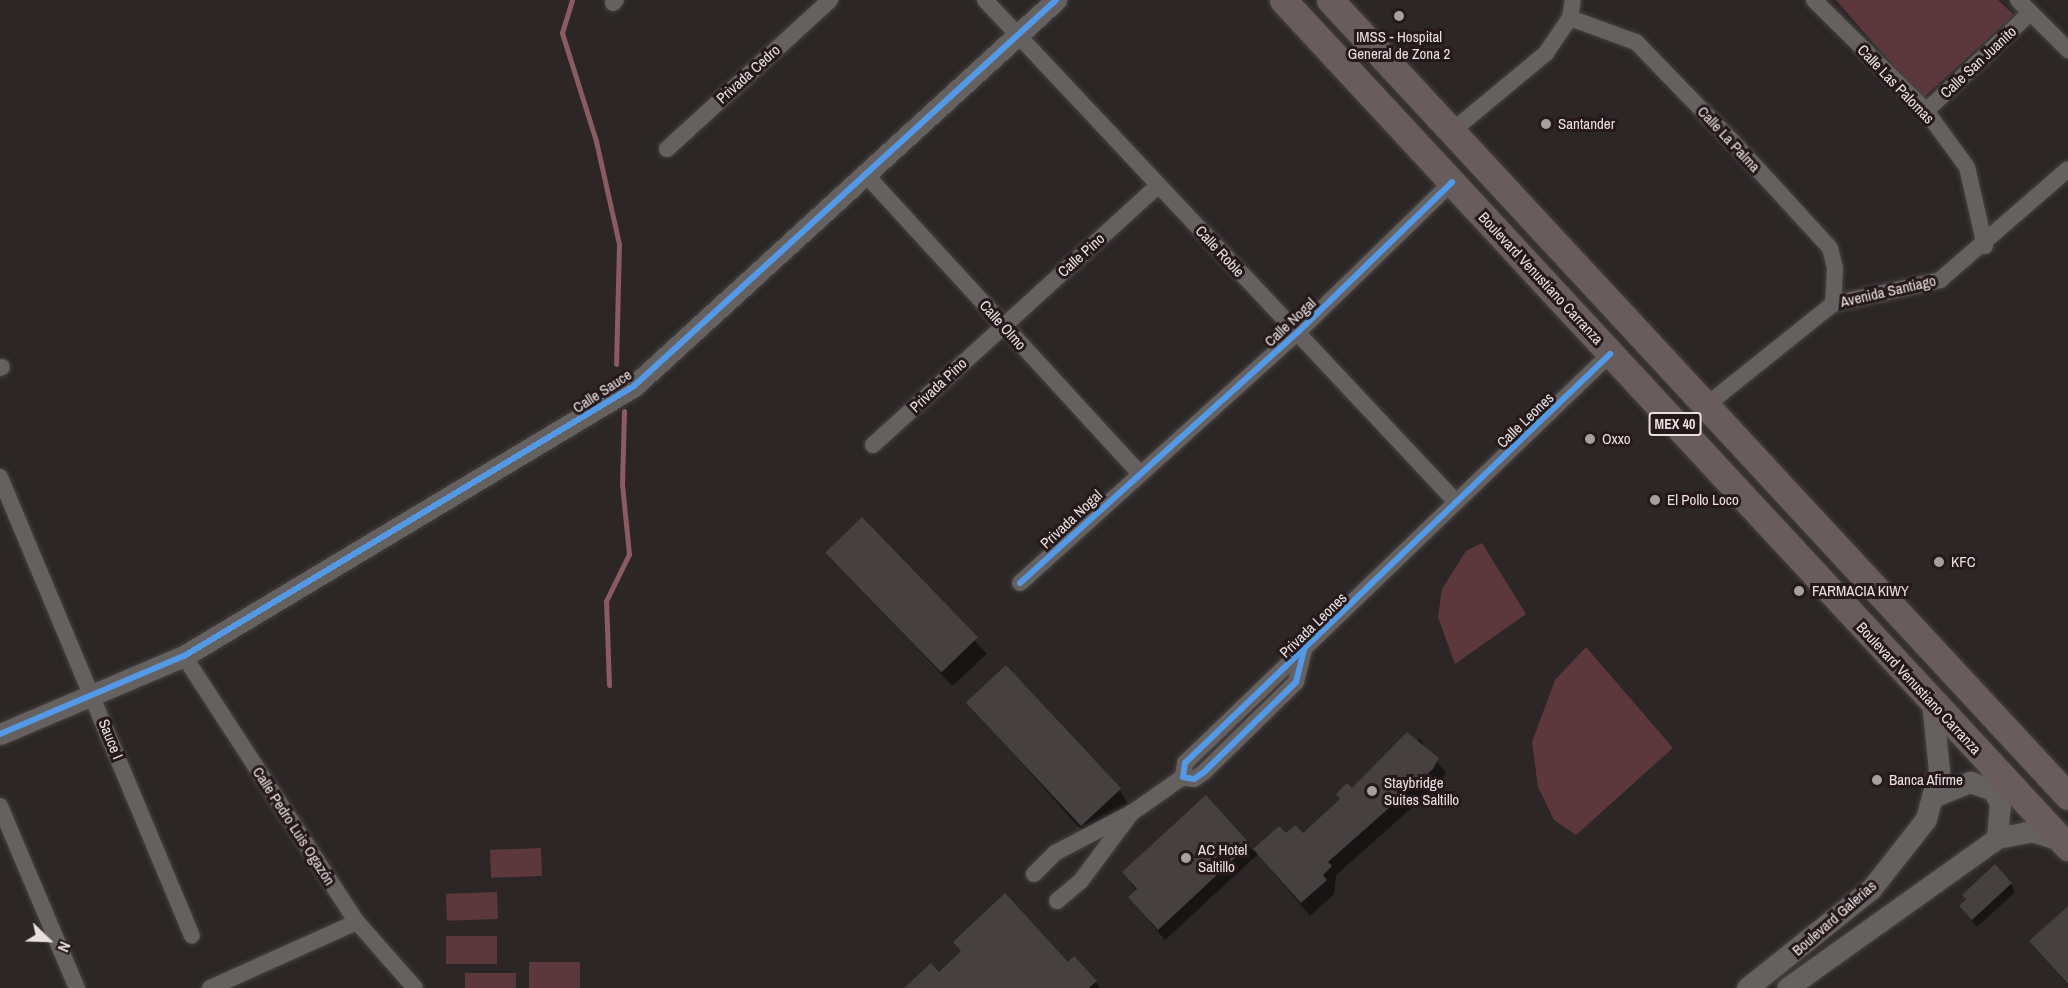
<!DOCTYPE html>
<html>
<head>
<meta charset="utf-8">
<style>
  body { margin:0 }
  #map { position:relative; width:2068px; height:988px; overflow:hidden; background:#2c2626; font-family:"Archivo Narrow",sans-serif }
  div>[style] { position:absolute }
  .green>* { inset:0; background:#5c383d; transform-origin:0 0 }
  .shadow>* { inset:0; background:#0007; transform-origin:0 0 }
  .stream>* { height:5px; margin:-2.5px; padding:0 2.5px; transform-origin:2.5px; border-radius:2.5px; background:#8a5b62 }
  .building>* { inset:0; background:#464040; transform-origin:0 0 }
  .roads { filter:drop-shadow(0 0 2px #474242) drop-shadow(0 0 2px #474242) }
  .minor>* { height:16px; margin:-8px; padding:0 8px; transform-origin:8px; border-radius:8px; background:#666161 }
  .tertiary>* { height:21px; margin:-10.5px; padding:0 10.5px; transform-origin:10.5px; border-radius:10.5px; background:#666161 }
  .primary>* { height:27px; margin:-13.5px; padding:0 13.5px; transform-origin:13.5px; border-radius:13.5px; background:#685c5d }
  .cycleway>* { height:6px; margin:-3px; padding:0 3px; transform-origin:3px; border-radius:3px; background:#5399e6 }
  .dots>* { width:16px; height:16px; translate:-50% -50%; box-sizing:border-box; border:3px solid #25191b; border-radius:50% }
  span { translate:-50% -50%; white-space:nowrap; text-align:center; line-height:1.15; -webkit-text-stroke:6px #25191b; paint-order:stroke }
  .shield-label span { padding:2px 4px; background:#25191b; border:2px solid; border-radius:4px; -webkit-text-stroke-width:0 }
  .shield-label { font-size:14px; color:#e9e0e1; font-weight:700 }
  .poi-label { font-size:15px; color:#e9e0e1 }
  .left { translate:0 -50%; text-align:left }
  .street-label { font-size:15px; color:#e9e0e1 }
  .north { position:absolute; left:18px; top:910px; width:60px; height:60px; -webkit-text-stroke:4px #25191b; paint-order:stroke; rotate:113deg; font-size:16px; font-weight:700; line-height:24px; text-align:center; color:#e9e0e1 }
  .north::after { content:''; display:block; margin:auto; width:21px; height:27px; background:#e9e0e1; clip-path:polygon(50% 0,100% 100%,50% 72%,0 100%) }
</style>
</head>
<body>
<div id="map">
  <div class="green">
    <div style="clip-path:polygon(1836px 0,1998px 0,2014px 15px,1922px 99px)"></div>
    <div style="clip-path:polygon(1482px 543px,1526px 614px,1455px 664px,1438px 617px,1442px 589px,1466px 551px)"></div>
    <div style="clip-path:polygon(1586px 647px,1673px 748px,1576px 835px,1554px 820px,1538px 787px,1532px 742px,1555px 680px)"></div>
    <div style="left:541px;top:848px;width:28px;height:51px;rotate:88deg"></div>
    <div style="left:497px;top:892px;width:27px;height:51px;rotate:88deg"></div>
    <div style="left:497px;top:936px;width:28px;height:51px;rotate:90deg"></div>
    <div style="left:580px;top:962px;width:26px;height:51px;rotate:90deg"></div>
    <div style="left:516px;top:973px;width:15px;height:51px;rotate:90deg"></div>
  </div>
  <div class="shadow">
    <div style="left:862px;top:520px;width:183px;height:47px;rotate:47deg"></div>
    <div style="clip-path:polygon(968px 703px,1120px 790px,1129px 806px,1092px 842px)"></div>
    <div style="clip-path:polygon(1419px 739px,1446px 773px,1441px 782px,1336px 875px,1334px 894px,1310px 916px,1258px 854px,1165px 940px,1130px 898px,1137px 891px,1124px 873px,1206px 797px,1253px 851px,1279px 828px,1286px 836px,1303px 836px)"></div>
    <div style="clip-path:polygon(2011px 884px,2015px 892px,1977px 927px,1961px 906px)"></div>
    <div style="clip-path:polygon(2068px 908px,2068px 985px,2031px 942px)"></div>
    <div style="clip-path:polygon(1096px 982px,1100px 988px,1045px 988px)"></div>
  </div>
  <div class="stream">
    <div style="left:572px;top:0;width:34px;rotate:107deg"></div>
    <div style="left:562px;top:33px;width:113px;rotate:72.5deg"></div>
    <div style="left:596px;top:141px;width:106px;rotate:77.4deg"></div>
    <div style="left:619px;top:244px;width:120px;rotate:91.4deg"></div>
    <div style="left:609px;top:685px;width:84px;rotate:-92deg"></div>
    <div style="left:606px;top:601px;width:52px;rotate:-63.9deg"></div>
    <div style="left:629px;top:554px;width:70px;rotate:-95.7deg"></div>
    <div style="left:622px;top:484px;width:73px;rotate:-88.4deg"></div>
  </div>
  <div class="building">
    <div style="left:862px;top:517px;width:167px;height:51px;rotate:46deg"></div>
    <div style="left:1006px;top:665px;width:169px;height:55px;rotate:47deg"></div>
    <div style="clip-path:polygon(1407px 732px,1439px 758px,1433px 769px,1328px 862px,1332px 866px,1323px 875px,1327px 880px,1301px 903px,1253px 849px,1279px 826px,1286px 833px,1295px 825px,1303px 833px,1340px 799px,1336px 794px,1347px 783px,1352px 788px)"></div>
    <div style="clip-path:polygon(1206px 795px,1250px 844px,1158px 930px,1128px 897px,1137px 889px,1122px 872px)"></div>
    <div style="clip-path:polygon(1995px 864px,2012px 883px,1972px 920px,1959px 906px,1966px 899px,1962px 895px)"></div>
    <div style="clip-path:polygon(1005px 893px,1068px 962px,1074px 956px,1097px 981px,1089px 988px,904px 988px,931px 963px,939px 972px,961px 951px,953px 942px)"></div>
    <div style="clip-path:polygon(2068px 906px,2068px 984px,2029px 941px)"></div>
  </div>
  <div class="roads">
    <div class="minor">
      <div style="left:985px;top:0;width:688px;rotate:46.82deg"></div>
      <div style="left:1814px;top:0;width:158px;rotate:44.7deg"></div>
      <div style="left:1926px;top:111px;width:69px;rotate:53.8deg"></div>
      <div style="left:1967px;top:167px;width:81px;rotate:77.2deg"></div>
      <div style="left:2018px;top:0;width:71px;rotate:45deg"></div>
      <div style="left:613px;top:3px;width:4px;rotate:-45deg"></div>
      <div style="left:1570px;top:18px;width:70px;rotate:20deg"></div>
      <div style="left:1636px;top:42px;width:138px;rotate:45.9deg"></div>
      <div style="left:1732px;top:141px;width:145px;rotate:47.5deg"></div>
      <div style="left:1830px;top:248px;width:21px;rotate:76deg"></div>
      <div style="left:1835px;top:268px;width:36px;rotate:93deg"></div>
      <div style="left:1926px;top:111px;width:143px;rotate:-43.3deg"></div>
      <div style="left:1451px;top:132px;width:124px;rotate:-39.7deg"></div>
      <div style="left:1546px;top:53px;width:42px;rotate:-55.6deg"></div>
      <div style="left:1570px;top:18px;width:18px;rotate:-81deg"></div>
      <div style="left:667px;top:149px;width:221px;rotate:-42.4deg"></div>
      <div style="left:868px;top:177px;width:401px;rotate:47.5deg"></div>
      <div style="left:0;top:368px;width:2px;rotate:-27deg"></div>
      <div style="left:1703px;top:408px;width:166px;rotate:-38.7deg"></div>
      <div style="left:1833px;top:304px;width:110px;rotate:-12.6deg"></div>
      <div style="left:1940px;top:280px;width:169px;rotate:-40.9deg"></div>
      <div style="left:873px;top:445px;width:385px;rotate:-42.3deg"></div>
      <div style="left:0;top:477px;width:497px;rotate:67.3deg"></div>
      <div style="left:1020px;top:583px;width:375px;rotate:-42.1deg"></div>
      <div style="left:1298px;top:332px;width:215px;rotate:-44.2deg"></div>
      <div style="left:1304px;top:650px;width:33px;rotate:104deg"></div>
      <div style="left:1296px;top:682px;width:129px;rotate:135.6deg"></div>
      <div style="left:1204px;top:772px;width:12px;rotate:145deg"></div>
      <div style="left:1194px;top:779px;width:11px;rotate:-170deg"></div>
      <div style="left:1183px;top:777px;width:14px;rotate:-82deg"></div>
      <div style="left:1185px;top:763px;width:590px;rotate:-43.9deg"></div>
      <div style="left:184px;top:656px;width:317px;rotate:57deg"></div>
      <div style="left:357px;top:922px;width:88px;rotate:48.7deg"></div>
      <div style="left:0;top:806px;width:198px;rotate:67.1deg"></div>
      <div style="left:1034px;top:874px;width:30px;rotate:-45deg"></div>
      <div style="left:1055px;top:853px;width:88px;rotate:-27.7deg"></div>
      <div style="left:1133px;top:812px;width:61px;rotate:-35deg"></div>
      <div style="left:1057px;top:901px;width:30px;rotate:-40deg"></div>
      <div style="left:1080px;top:882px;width:87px;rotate:-53.4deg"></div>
      <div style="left:210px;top:988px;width:161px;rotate:-24.2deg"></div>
    </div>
    <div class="tertiary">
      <div style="left:0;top:734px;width:200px;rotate:-23deg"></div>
      <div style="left:184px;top:656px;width:525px;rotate:-30.96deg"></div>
      <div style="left:634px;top:386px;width:572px;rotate:-42.45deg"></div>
      <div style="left:1935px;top:796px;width:38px;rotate:-22deg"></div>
      <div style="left:1970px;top:782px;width:24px;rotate:19deg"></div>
      <div style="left:1993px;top:790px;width:15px;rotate:62deg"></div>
      <div style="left:2000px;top:803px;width:35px;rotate:95deg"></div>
      <div style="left:1747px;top:988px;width:159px;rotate:-38.6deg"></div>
      <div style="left:1871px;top:889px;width:89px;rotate:-51.8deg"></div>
      <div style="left:1926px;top:819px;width:51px;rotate:-75.1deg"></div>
      <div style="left:1939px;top:770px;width:68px;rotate:-95.9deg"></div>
      <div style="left:1787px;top:988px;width:258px;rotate:-35.5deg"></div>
      <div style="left:1997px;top:838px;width:36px;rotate:-11deg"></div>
      <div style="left:2032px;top:831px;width:33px;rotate:18deg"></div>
    </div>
    <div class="primary">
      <div style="left:1283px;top:0;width:1155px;rotate:47.18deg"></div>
      <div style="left:1330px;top:0;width:1085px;rotate:47.17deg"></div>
    </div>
  </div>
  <div class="cycleway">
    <div style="left:1020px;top:583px;width:375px;rotate:-42.1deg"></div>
    <div style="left:1298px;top:332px;width:215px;rotate:-44.2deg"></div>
    <div style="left:1304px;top:650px;width:33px;rotate:104deg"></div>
    <div style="left:1296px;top:682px;width:129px;rotate:135.6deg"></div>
    <div style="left:1204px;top:772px;width:12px;rotate:145deg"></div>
    <div style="left:1194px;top:779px;width:11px;rotate:-170deg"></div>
    <div style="left:1183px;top:777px;width:14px;rotate:-82deg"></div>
    <div style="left:1185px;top:763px;width:590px;rotate:-43.9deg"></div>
    <div style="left:0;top:734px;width:200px;rotate:-23deg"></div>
    <div style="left:184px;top:656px;width:525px;rotate:-30.96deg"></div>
    <div style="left:634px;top:386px;width:572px;rotate:-42.45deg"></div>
  </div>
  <div class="dots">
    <div style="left:1399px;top:16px;background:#a79fa0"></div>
    <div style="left:1546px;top:124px;background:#a79fa0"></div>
    <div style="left:1590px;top:439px;background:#a79fa0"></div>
    <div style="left:1655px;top:500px;background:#a79fa0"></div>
    <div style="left:1939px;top:562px;background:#a79fa0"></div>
    <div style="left:1799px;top:591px;background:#a79fa0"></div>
    <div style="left:1877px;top:780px;background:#a79fa0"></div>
    <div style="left:1372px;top:791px;background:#a79fa0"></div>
    <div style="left:1186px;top:858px;background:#a79fa0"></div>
  </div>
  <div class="shield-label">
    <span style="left:1675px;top:424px">MEX 40</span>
  </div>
  <div class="poi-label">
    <span style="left:1399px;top:45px">IMSS - Hospital<br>General de Zona 2</span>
    <span class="left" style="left:1558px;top:124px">Santander</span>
    <span class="left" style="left:1602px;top:439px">Oxxo</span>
    <span class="left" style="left:1667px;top:500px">El Pollo Loco</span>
    <span class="left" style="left:1951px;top:562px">KFC</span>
    <span class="left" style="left:1812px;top:591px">FARMACIA KIWY</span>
    <span class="left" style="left:1889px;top:780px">Banca Afirme</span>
    <span class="left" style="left:1384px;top:791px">Staybridge<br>Suites Saltillo</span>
    <span class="left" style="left:1198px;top:858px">AC Hotel<br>Saltillo</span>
  </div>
  <div class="street-label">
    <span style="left:1978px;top:62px;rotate:-43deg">Calle San Juanito</span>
    <span style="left:748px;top:74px;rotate:-42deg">Privada Cedro</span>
    <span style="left:1896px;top:84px;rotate:46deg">Calle Las Palomas</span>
    <span style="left:1729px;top:139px;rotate:47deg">Calle La Palma</span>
    <span style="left:1220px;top:251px;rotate:47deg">Calle Roble</span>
    <span style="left:1081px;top:255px;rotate:-42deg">Calle Pino</span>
    <span style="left:1541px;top:278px;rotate:47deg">Boulevard Venustiano Carranza</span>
    <span style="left:1888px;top:291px;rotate:-13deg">Avenida Santiago</span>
    <span style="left:1290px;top:322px;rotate:-43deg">Calle Nogal</span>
    <span style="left:1003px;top:325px;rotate:48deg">Calle Olmo</span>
    <span style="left:938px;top:385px;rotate:-43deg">Privada Pino</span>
    <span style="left:602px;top:391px;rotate:-33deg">Calle Sauce</span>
    <span style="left:1525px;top:420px;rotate:-44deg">Calle Leones</span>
    <span style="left:1071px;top:519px;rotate:-43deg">Privada Nogal</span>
    <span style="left:1313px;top:625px;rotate:-44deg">Privada Leones</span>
    <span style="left:1919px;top:688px;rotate:47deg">Boulevard Venustiano Carranza</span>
    <span style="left:111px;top:739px;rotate:68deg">Sauce I</span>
    <span style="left:294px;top:826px;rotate:57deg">Calle Pedro Luis Ogazón</span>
    <span style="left:1834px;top:918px;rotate:-41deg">Boulevard Galerías</span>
  </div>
  <div class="north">N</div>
</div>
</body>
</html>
